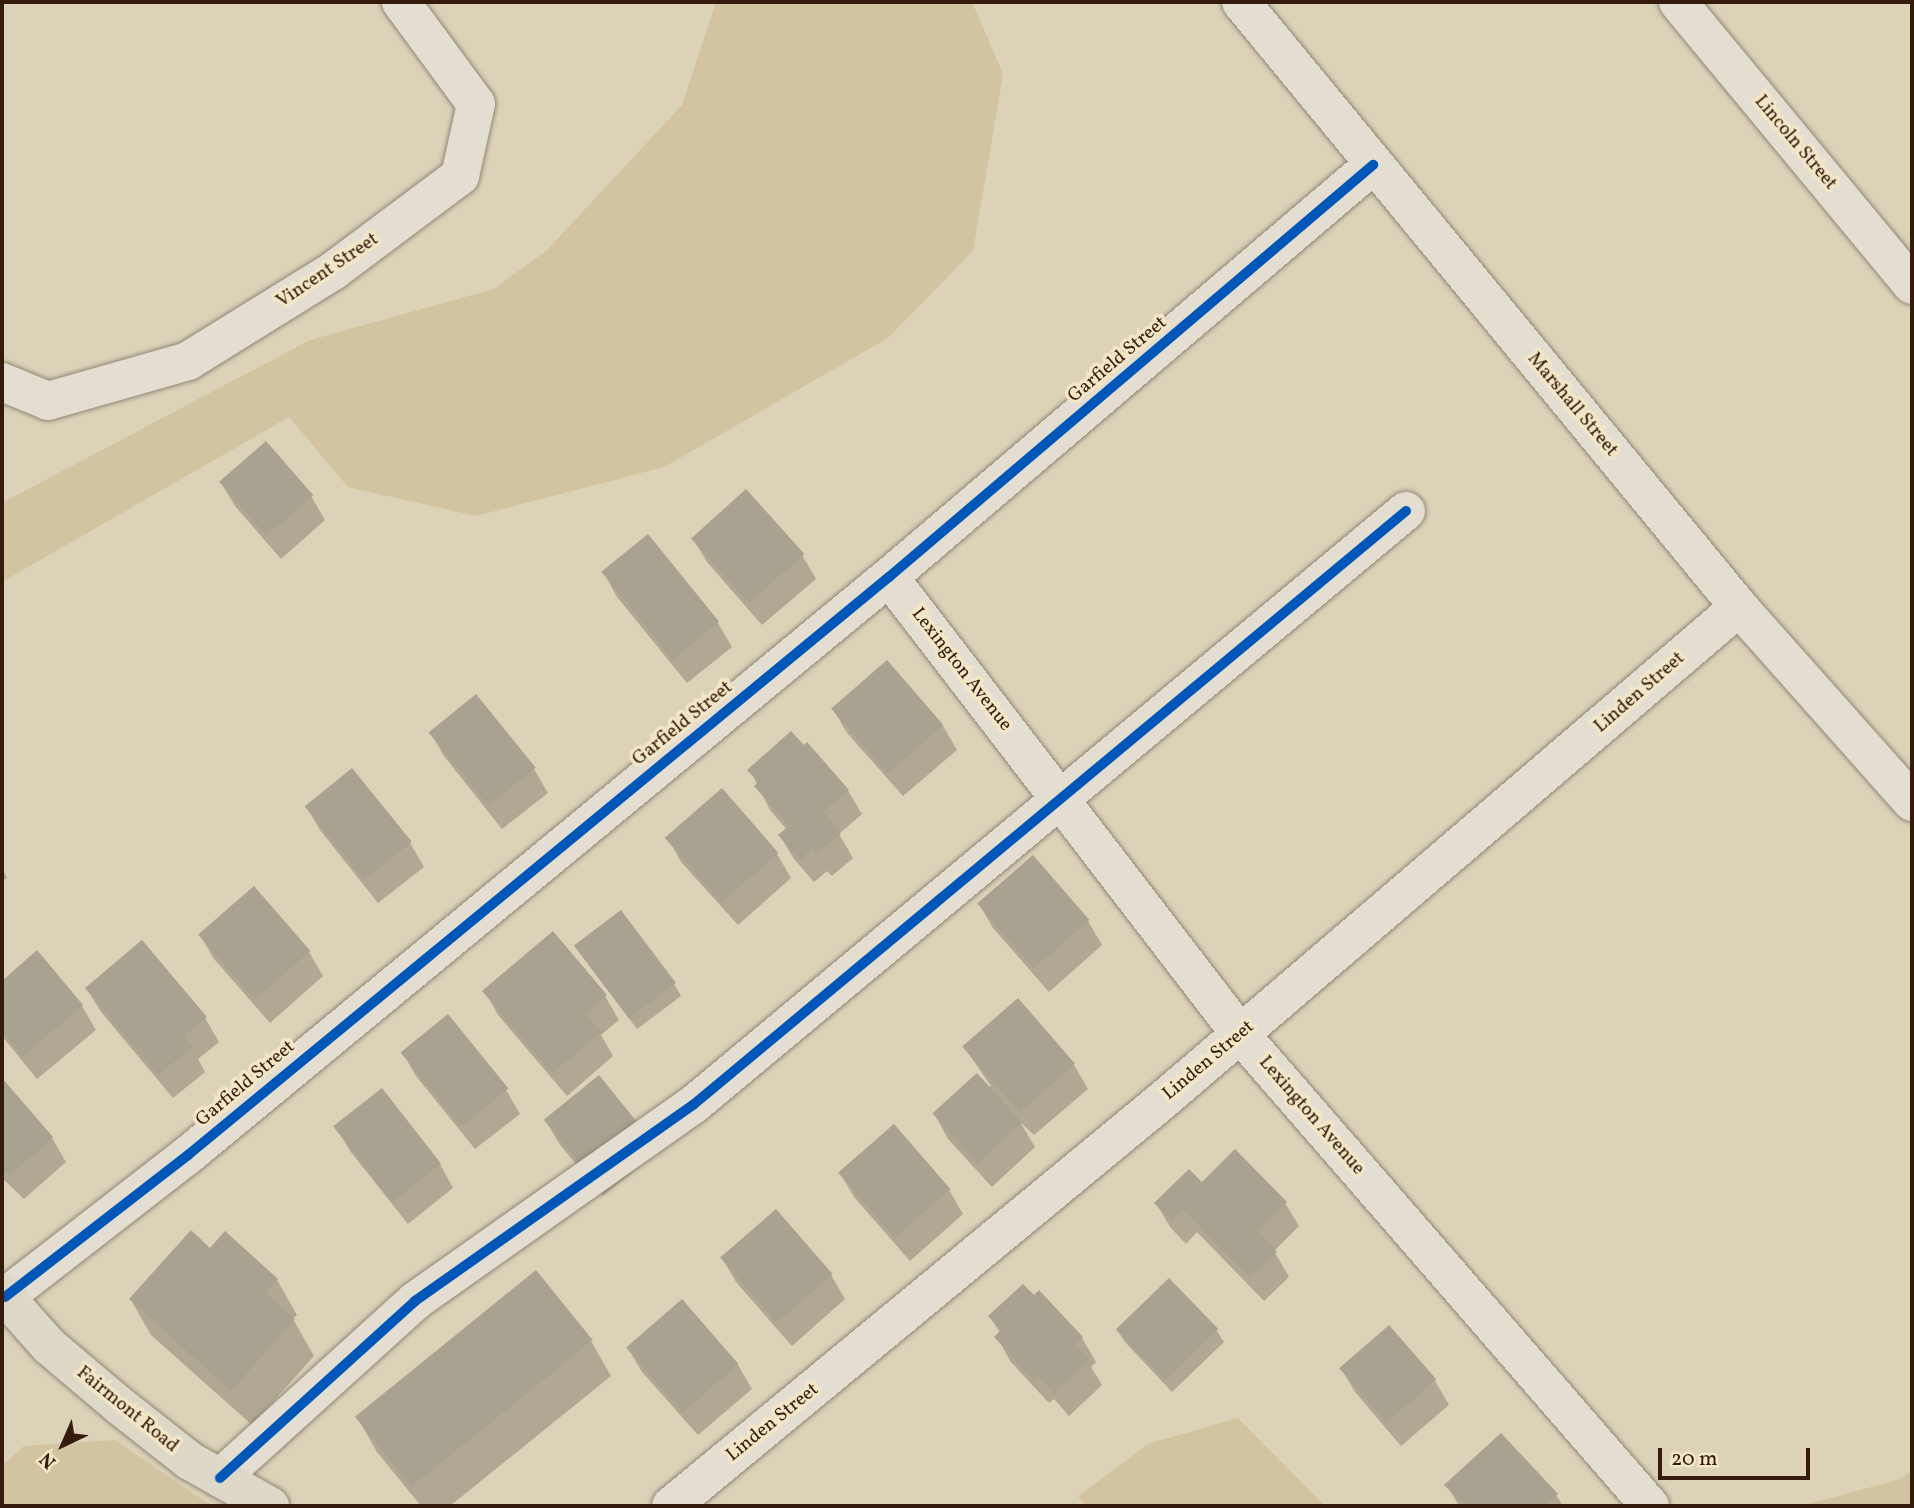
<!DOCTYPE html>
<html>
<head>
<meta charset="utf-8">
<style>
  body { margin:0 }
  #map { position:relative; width:1914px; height:1508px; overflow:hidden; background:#dcd2b8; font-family:Vollkorn,serif }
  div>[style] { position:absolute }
  .green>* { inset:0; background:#d3c4a1 }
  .shadow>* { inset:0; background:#0003 }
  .building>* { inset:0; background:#aaa290; transform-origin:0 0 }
  .roads { filter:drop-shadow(0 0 2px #908777) drop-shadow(0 0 2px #908777) }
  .minor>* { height:38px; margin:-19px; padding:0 19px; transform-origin:19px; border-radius:19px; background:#e3ded1 }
  .major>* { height:38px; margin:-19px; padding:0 19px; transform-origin:19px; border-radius:19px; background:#ded8c9 }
  .cycleway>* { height:10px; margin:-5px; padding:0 5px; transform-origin:5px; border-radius:5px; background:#0057b8 }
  span { translate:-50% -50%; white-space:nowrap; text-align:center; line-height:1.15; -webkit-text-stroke:7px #f2e6c7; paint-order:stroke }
  .street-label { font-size:19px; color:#341b0b }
  .frame { position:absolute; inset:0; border:4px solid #341b0b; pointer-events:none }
  .north { position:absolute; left:28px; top:1410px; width:70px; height:70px; -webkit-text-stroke:5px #f2e6c7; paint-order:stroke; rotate:224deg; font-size:19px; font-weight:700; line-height:28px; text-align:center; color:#341b0b }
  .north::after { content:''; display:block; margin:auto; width:24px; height:32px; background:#341b0b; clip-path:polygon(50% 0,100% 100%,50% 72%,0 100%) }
  .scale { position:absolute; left:1658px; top:1448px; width:152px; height:32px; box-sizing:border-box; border:4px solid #341b0b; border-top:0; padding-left:9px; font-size:21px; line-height:24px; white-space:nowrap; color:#341b0b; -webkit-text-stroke:5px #f2e6c7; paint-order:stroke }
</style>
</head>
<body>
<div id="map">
  <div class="green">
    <div style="clip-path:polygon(716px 2px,972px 2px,1003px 74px,973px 251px,888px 338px,664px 467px,476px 516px,348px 487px,289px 417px,2px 582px,2px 503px,310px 340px,494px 289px,547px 250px,682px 105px)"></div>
    <div style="clip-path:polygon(1238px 1418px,1325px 1506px,1086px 1506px,1078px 1496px,1148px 1444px)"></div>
    <div style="clip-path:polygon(115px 1440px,212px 1506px,2px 1506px,2px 1466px,24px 1446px)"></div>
    <div style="clip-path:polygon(1912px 1472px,1912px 1506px,1800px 1506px,1894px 1481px)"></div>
  </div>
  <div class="shadow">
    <div style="clip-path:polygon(221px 483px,311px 496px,325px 520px,281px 559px,235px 506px)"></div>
    <div style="clip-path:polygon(693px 539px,802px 555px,816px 579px,762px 625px,707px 562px)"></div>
    <div style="clip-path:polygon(604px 573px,718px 623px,732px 647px,687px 683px,617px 597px)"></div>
    <div style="clip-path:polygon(476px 696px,534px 769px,548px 793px,502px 829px,444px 756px,430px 732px)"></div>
    <div style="clip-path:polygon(833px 709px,943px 726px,957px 750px,903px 796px,847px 733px)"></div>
    <div style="clip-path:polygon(352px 770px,410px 843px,424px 867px,378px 903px,320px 830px,306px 806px)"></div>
    <div style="clip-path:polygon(750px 770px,848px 791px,862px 814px,839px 834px,853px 858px,832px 876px,827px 871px,814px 882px,794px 859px,780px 836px,787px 830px,770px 810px)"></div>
    <div style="clip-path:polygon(668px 838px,777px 854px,791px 878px,738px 925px,681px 862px)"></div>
    <div style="clip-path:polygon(2px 868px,7px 878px,2px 881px)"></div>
    <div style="clip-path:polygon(979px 904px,1088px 921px,1102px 945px,1049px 992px,993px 928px)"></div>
    <div style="clip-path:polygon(200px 935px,309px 952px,323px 976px,270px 1023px,214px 959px)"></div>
    <div style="clip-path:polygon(37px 952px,82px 1006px,96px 1030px,37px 1079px,2px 1036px,2px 983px)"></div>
    <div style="clip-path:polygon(583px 957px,674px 984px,681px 996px,637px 1029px)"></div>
    <div style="clip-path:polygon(87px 989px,205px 1018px,219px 1042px,198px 1059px,205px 1072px,173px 1098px,101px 1012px)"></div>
    <div style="clip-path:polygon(485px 991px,605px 996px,619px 1020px,601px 1035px,613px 1056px,567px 1096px,498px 1015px)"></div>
    <div style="clip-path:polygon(964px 1047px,1074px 1065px,1088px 1089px,1034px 1135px,1020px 1122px,1035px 1147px,992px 1187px,948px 1139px,935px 1115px,991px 1086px)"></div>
    <div style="clip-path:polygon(402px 1052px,506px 1090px,520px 1114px,475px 1149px,416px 1076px)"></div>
    <div style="clip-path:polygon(2px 1081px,52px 1138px,66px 1162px,24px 1199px,2px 1178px)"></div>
    <div style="clip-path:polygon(546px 1121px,655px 1154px,603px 1196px,560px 1145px)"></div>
    <div style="clip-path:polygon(336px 1127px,440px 1164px,453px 1188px,408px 1224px,350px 1151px)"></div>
    <div style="clip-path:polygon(840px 1173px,949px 1190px,963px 1214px,910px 1261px,854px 1197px)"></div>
    <div style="clip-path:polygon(1202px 1184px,1285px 1203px,1299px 1226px,1274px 1251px,1289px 1277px,1264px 1301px,1197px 1232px,1186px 1244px,1170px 1227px,1156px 1203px)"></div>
    <div style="clip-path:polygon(210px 1251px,277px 1280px,297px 1315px,293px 1319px,314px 1356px,252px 1425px,151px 1335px,131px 1300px)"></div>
    <div style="clip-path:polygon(722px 1258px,831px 1275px,845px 1299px,792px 1346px,736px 1282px)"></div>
    <div style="clip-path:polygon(536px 1273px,591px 1341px,611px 1376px,450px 1506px,421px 1506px,377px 1452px,357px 1417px)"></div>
    <div style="clip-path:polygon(1169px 1280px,1217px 1331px,1224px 1342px,1172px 1392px,1124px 1341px,1117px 1329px)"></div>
    <div style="clip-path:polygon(1039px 1292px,1082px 1338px,1096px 1362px,1091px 1367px,1102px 1385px,1069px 1416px,1054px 1399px,1049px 1403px,1010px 1361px,997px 1337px,1000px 1333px,990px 1317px)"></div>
    <div style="clip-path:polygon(628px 1348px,738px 1365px,752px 1389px,698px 1435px,642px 1372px)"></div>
    <div style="clip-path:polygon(1341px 1368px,1435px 1381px,1449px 1405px,1401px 1446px,1355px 1392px)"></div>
    <div style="clip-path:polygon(1447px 1485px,1556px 1495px,1563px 1506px,1459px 1506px)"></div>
  </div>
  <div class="building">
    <div style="left:266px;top:441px;width:72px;height:62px;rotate:49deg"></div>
    <div style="left:746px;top:489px;width:87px;height:74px;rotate:48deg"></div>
    <div style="left:648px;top:534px;width:113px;height:60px;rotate:51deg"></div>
    <div style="left:887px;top:660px;width:86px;height:74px;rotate:49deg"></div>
    <div style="left:476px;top:694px;width:95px;height:61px;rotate:51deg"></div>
    <div style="clip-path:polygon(791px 731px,804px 745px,807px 742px,849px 790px,823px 812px,841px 833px,818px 853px,812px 848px,800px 860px,778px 835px,789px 826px,754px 786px,758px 782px,747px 770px)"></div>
    <div style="left:352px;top:768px;width:95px;height:61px;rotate:51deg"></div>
    <div style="left:722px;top:788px;width:86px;height:76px;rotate:49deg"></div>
    <div style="left:1033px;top:855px;width:86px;height:74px;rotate:49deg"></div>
    <div style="left:254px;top:886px;width:86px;height:74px;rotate:49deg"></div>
    <div style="left:621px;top:910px;width:91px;height:59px;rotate:53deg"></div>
    <div style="clip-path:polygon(553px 931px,607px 995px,586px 1013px,601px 1032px,552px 1073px,482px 991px)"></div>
    <div style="clip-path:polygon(142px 940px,207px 1017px,184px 1036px,193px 1047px,158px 1075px,85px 988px)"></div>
    <div style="clip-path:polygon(37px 950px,83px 1005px,22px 1057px,2px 1031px,2px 981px)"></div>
    <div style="left:1018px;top:998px;width:87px;height:74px;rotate:49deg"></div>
    <div style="left:448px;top:1014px;width:96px;height:61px;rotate:51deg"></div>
    <div style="left:977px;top:1073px;width:67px;height:60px;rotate:48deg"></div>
    <div style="left:599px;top:1075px;width:70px;height:71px;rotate:51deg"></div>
    <div style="clip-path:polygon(2px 1078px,53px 1137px,10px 1176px,2px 1167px)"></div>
    <div style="left:382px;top:1088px;width:96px;height:62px;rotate:52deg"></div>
    <div style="left:894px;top:1124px;width:86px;height:74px;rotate:49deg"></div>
    <div style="clip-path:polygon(1235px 1149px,1287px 1202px,1257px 1231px,1277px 1252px,1250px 1278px,1182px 1209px,1171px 1221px,1154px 1203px,1189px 1169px,1202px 1182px)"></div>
    <div style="left:776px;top:1209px;width:86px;height:74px;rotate:49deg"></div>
    <div style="clip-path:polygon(191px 1230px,210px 1248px,225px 1231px,278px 1279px,265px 1293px,295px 1319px,231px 1391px,129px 1299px)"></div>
    <div style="left:536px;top:1270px;width:90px;height:233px;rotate:51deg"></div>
    <div style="left:1169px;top:1278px;width:71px;height:74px;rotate:46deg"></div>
    <div style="clip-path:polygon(1023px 1284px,1034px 1295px,1039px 1290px,1083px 1337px,1075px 1345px,1089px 1360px,1054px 1393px,1039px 1376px,1034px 1380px,994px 1337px,1001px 1330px,988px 1316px)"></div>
    <div style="left:682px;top:1299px;width:86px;height:74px;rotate:49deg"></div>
    <div style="left:1389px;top:1325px;width:72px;height:66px;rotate:49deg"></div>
    <div style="clip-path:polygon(1501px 1433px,1558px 1494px,1544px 1506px,1465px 1506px,1444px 1485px)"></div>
  </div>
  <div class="roads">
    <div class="minor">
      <div style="left:1241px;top:2px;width:784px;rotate:50.54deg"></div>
      <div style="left:1739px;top:607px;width:261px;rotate:48.4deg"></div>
      <div style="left:1678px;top:2px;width:367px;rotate:50.4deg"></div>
      <div style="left:2px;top:382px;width:50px;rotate:22.4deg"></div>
      <div style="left:48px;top:401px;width:146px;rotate:-15.9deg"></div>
      <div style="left:188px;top:361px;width:171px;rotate:-31.8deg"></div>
      <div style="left:333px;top:271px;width:159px;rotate:-36.8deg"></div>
      <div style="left:460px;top:176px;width:74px;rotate:-77.5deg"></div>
      <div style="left:476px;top:104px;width:127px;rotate:-126.3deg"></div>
      <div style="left:889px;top:577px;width:578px;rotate:52.46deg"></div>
      <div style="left:1241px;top:1035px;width:624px;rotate:49.03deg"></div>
      <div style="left:5px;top:1297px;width:232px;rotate:-37.8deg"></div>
      <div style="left:188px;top:1155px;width:909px;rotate:-39.51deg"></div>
      <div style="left:889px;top:577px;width:636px;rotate:-40.41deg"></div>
      <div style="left:220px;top:1478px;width:263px;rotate:-42.2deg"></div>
      <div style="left:415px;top:1301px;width:340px;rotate:-35.2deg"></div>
      <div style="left:693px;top:1105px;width:928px;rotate:-39.8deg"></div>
      <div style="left:671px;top:1506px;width:638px;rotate:-39.53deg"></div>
      <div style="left:1163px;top:1100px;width:758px;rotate:-40.56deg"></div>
    </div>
    <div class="major">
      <div style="left:2px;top:1293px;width:71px;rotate:48.4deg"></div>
      <div style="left:49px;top:1346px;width:93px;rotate:40.2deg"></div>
      <div style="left:120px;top:1406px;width:89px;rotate:38.2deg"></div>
      <div style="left:190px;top:1461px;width:92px;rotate:29.4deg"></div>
    </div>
  </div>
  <div class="cycleway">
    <div style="left:5px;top:1297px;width:232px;rotate:-37.8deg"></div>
    <div style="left:188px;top:1155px;width:909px;rotate:-39.51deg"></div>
    <div style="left:889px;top:577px;width:636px;rotate:-40.41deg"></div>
    <div style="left:220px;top:1478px;width:263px;rotate:-42.2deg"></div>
    <div style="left:415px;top:1301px;width:340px;rotate:-35.2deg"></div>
    <div style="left:693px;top:1105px;width:928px;rotate:-39.8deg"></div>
  </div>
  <div class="street-label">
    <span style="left:1795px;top:143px;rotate:50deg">Lincoln Street</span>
    <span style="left:328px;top:271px;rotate:-34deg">Vincent Street</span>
    <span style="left:1118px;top:360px;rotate:-40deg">Garfield Street</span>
    <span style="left:1572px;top:405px;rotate:50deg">Marshall Street</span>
    <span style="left:961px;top:670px;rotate:52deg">Lexington Avenue</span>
    <span style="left:1640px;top:693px;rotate:-41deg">Linden Street</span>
    <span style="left:683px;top:724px;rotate:-39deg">Garfield Street</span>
    <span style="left:1209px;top:1061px;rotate:-40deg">Linden Street</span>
    <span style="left:246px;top:1084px;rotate:-40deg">Garfield Street</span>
    <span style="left:1311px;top:1116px;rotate:49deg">Lexington Avenue</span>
    <span style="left:127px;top:1410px;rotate:39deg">Fairmont Road</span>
    <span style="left:773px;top:1423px;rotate:-39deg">Linden Street</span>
  </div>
  <div class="frame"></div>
  <div class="north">N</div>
  <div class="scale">20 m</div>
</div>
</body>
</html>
